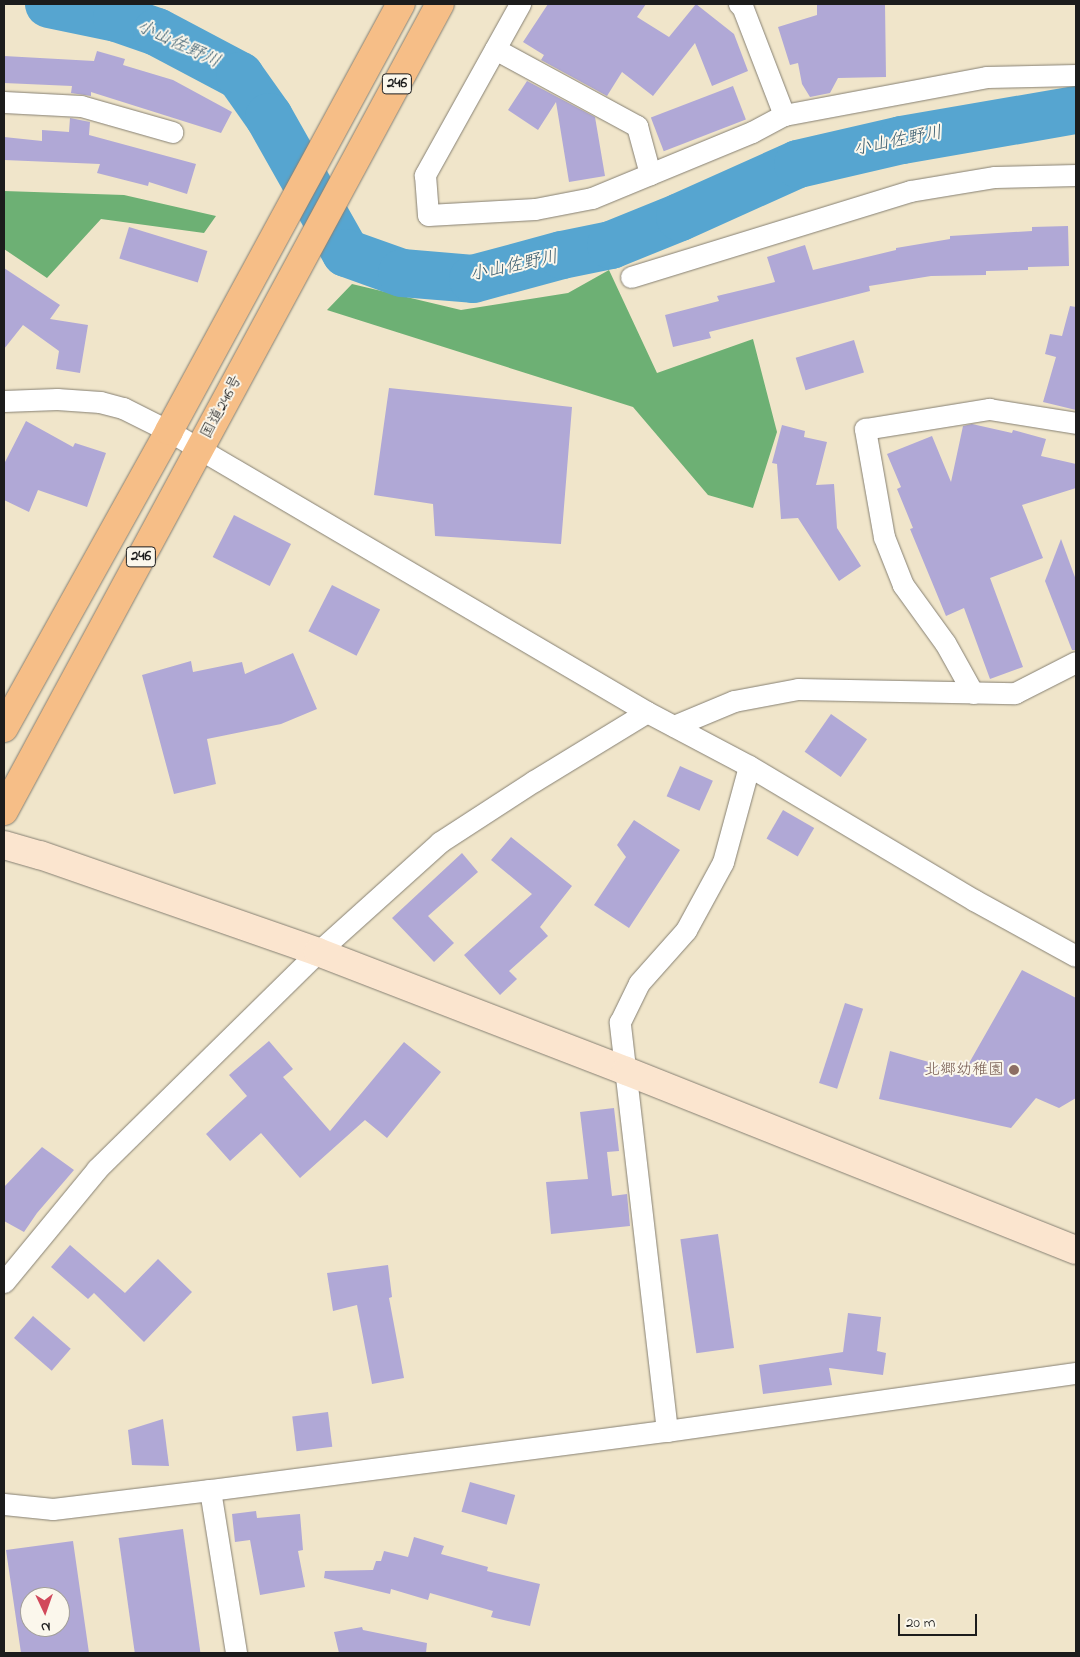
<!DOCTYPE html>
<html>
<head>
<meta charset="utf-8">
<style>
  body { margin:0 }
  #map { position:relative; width:1080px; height:1657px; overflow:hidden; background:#f0e5ca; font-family:"Indie Flower","Klee One",sans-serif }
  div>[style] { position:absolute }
  .forest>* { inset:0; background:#6db074 }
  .river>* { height:48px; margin:-24px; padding:0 24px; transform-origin:24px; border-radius:24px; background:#56a5d0 }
  .building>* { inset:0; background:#b0a8d6; transform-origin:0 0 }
  .roads { filter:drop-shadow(0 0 1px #868073) drop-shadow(0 0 1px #868073) }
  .street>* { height:21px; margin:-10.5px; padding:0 10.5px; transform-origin:10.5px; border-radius:10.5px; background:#fff }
  .secondary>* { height:28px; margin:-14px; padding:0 14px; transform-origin:14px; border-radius:14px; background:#fbe5cf }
  .highway>* { height:28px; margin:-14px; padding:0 14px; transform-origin:14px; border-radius:14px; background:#f6be87 }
  .dots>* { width:14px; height:14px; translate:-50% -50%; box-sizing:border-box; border:2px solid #fbf7ec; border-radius:50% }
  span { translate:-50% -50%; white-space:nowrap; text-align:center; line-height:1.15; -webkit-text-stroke:4px #fbf7ec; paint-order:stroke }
  .shield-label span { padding:1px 4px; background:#fbf7ec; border:1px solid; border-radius:4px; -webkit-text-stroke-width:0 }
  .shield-label { font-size:15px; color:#1c1c1c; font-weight:700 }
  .street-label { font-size:16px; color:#1c1c1c }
  .education-label { font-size:16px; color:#785e54 }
  .right { translate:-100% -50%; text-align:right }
  .water-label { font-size:18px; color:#365a6d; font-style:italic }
  .frame { position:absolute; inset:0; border:5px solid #1c1c1c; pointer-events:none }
  .north { position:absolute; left:20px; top:1587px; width:50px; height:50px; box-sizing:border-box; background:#fbf7ec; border:1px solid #a29f99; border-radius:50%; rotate:177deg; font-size:14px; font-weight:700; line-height:20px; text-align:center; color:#1c1c1c }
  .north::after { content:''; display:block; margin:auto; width:18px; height:22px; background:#d1495b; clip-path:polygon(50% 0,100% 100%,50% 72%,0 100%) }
  .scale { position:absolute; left:898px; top:1614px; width:79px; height:22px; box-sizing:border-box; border:2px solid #1c1c1c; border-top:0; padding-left:6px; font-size:15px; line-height:18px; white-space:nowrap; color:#1c1c1c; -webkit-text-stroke:4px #fbf7ec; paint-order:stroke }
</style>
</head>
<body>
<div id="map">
  <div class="forest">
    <div style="clip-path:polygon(4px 191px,124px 195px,216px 216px,204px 233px,101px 219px,47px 278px,4px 249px)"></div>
    <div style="clip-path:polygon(609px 270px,657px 373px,753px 339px,777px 432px,753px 508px,708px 495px,633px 407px,327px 310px,352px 284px,461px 310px,568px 293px)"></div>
  </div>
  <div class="river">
    <div style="left:49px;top:4px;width:69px;rotate:11.6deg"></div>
    <div style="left:117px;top:18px;width:42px;rotate:19.3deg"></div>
    <div style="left:157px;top:32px;width:94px;rotate:27.9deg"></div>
    <div style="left:240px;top:76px;width:50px;rotate:54.7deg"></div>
    <div style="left:269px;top:117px;width:156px;rotate:60.5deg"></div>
    <div style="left:346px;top:253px;width:59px;rotate:19.7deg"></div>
    <div style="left:402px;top:273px;width:71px;rotate:4.8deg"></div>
    <div style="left:473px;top:279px;width:92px;rotate:-15.1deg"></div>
    <div style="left:562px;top:255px;width:50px;rotate:-11.5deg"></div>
    <div style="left:611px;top:245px;width:74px;rotate:-22.1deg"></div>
    <div style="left:680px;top:217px;width:129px;rotate:-24.2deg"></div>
    <div style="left:798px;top:164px;width:107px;rotate:-13deg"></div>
    <div style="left:902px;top:140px;width:177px;rotate:-9.8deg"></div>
  </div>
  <div class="building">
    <div style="clip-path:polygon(548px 4px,646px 4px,637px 17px,669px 37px,696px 4px,734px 34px,748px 71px,712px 86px,695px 43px,653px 96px,622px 72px,607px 96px,541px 60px,544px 55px,523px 42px)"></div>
    <div style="clip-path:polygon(817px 4px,885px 4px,886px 77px,838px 78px,830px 93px,810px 97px,802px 84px,798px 63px,790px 65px,778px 27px,817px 15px)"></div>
    <div style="clip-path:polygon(97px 51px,125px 59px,123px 65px,173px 80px,232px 112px,221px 133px,91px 92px,91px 96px,71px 93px,72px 86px,4px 83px,4px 56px,94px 61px)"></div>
    <div style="clip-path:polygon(527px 81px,595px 117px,605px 176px,569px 182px,556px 102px,538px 130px,508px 110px)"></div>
    <div style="left:733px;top:86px;width:36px;height:88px;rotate:69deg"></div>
    <div style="clip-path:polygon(70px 118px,90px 122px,89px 135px,196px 164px,187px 194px,149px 182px,148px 186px,97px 173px,100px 164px,4px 160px,4px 137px,42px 141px,42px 130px,69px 132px)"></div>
    <div style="clip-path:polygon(1068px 226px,1069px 266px,1028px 267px,1028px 270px,986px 271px,986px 275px,931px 276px,869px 286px,870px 291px,709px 332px,711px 338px,673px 347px,665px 315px,719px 301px,717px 296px,775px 282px,767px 257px,805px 245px,813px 270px,896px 250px,896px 248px,950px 239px,950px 236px,1032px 231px,1032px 227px)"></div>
    <div style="left:129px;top:227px;width:82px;height:33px;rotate:17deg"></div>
    <div style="clip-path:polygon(4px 268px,60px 305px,50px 319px,88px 325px,80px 373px,56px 369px,59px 351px,23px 325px,4px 349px)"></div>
    <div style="clip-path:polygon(1070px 306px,1076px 307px,1076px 410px,1043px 402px,1056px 357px,1045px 354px,1050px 334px,1062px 336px)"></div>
    <div style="left:854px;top:340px;width:34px;height:61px;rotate:73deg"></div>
    <div style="clip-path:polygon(389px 388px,572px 407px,561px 544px,435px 536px,433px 504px,374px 495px)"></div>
    <div style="clip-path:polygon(26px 421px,73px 447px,75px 443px,106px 453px,87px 507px,38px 490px,29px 512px,4px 500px,4px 464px)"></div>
    <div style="clip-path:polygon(972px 424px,1012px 433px,1013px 430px,1046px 439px,1041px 456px,1076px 464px,1076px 488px,1022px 505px,1043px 558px,990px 578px,1023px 667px,990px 679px,964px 608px,946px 616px,910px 529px,913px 528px,897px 489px,901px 487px,887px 454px,932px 436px,951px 482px,963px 426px)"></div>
    <div style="clip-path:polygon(782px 425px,805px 431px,804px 437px,827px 442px,816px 485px,834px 484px,837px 528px,861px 566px,839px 581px,798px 518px,781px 519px,777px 464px,772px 463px)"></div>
    <div style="left:234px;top:515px;width:64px;height:47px;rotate:27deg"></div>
    <div style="clip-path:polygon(1061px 539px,1076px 580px,1076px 650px,1072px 650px,1045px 581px)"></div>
    <div style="left:332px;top:585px;width:54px;height:52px;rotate:27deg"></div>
    <div style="clip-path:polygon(293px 653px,317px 709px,281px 724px,207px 739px,216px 784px,174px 794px,142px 675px,191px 661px,193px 672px,242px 662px,245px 674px)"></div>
    <div style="left:831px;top:714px;width:44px;height:46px;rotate:35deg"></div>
    <div style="left:680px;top:766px;width:36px;height:33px;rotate:24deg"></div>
    <div style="left:783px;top:810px;width:36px;height:33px;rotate:30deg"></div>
    <div style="clip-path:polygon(634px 820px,680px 850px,629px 928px,594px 905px,626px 857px,617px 845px)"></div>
    <div style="clip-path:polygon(511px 837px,572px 886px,540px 927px,548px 936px,509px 971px,517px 979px,500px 995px,464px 955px,532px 894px,491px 860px)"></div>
    <div style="clip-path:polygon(462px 853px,478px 872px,428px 916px,454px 943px,434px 962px,392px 918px)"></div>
    <div style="clip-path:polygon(1022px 970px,1076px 998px,1076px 1098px,1059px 1108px,1036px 1098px,1011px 1128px,879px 1099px,890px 1051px,964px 1072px)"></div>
    <div style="left:845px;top:1003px;width:19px;height:84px;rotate:18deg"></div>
    <div style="clip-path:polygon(269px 1041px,293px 1069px,283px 1077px,330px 1131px,404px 1042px,441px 1072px,387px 1138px,365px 1120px,300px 1178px,261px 1133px,230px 1161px,206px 1134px,247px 1096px,229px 1075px)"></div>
    <div style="clip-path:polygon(614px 1108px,619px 1151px,607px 1152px,612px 1196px,627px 1194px,630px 1226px,551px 1234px,546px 1182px,588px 1179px,580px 1112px)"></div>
    <div style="clip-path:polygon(42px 1147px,74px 1170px,37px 1213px,24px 1232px,4px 1221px,4px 1187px)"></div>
    <div style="left:718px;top:1234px;width:115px;height:38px;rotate:82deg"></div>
    <div style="clip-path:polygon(70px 1245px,125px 1293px,158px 1259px,192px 1292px,144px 1342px,94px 1293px,88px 1299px,51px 1267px)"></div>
    <div style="clip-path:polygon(388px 1265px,392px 1297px,389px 1298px,404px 1378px,372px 1384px,357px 1305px,333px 1311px,327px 1273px)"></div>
    <div style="clip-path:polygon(848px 1313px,881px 1317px,877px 1351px,886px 1353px,883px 1375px,829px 1368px,832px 1385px,763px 1394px,759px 1365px,843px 1352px)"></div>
    <div style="left:33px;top:1316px;width:50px;height:29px;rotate:41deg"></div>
    <div style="left:328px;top:1412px;width:35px;height:36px;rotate:83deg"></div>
    <div style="clip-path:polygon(163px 1419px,169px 1466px,132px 1465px,128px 1430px)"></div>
    <div style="left:470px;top:1482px;width:47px;height:31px;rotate:16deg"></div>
    <div style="clip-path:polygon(256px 1511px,257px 1518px,300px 1514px,303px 1550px,298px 1551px,305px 1587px,260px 1595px,250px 1540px,235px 1542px,232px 1514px)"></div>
    <div style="left:183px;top:1529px;width:125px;height:65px;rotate:82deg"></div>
    <div style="clip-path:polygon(414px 1537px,444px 1546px,441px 1554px,488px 1567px,487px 1571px,540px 1584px,530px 1626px,491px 1617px,493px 1611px,430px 1593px,428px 1600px,391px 1589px,390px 1594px,324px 1578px,325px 1571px,373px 1570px,376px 1561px,381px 1561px,384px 1551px,408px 1557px)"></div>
    <div style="clip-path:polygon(evenodd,73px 1541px,89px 1653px,21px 1653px,6px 1550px,73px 1541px,30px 1597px,60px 1597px,60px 1627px,30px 1627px,30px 1597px)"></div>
    <div style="clip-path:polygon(362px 1627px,363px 1630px,427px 1643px,426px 1653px,339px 1653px,334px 1632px)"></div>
  </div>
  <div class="roads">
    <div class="street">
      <div style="left:520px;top:4px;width:196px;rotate:119.1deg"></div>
      <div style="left:425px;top:175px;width:40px;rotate:85.7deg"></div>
      <div style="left:428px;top:215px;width:107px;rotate:-3.2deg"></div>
      <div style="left:535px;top:209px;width:58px;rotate:-10.9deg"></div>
      <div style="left:592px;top:198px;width:173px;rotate:-22.4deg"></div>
      <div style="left:752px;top:132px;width:36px;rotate:-28deg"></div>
      <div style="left:784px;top:115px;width:207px;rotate:-10.6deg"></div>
      <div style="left:987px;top:77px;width:89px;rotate:-1.3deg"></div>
      <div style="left:739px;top:4px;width:4px;rotate:34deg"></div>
      <div style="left:742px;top:6px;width:117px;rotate:68.9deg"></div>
      <div style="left:495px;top:49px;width:162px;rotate:28.5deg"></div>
      <div style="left:637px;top:126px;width:50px;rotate:74.8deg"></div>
      <div style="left:4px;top:102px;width:77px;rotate:3deg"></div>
      <div style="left:81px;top:106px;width:95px;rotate:15.9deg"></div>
      <div style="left:631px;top:277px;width:292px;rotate:-17.1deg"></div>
      <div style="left:910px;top:191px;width:86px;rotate:-9.4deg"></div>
      <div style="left:995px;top:177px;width:81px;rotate:-1.4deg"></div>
      <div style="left:4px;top:401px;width:53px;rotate:-2.2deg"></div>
      <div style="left:57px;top:399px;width:43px;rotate:4deg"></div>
      <div style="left:100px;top:402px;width:24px;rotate:15deg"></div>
      <div style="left:123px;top:408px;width:51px;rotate:26.6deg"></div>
      <div style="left:169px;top:431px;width:554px;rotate:30.45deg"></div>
      <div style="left:647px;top:712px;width:115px;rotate:27.9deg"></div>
      <div style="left:749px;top:766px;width:262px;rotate:30.8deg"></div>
      <div style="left:974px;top:900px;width:116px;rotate:28.8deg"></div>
      <div style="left:973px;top:693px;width:57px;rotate:-119.2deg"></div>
      <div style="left:945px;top:643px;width:72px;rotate:-125.9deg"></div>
      <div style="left:903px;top:585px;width:52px;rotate:-111.6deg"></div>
      <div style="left:884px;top:537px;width:110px;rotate:-100deg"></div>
      <div style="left:865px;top:429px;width:126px;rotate:-9.2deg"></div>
      <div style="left:989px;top:409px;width:88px;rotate:9.1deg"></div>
      <div style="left:674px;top:726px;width:65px;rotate:-22.6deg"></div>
      <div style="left:734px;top:701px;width:65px;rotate:-10.6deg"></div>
      <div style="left:798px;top:689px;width:217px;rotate:1.1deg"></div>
      <div style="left:1015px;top:693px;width:68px;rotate:-26.9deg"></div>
      <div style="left:4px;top:1282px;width:146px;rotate:-50.5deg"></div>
      <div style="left:97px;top:1169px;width:310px;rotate:-44.5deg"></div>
      <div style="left:318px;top:952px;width:164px;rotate:-42deg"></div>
      <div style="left:440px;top:842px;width:112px;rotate:-33deg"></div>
      <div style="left:534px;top:781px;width:132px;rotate:-31.4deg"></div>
      <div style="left:667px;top:1431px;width:412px;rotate:-96.6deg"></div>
      <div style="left:620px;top:1022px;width:43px;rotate:-64deg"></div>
      <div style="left:639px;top:983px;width:71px;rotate:-48.4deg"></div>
      <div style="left:686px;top:930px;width:77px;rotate:-61.4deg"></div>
      <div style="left:723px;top:862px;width:99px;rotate:-74.8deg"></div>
      <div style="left:210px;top:1490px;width:165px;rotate:80.9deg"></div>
      <div style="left:4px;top:1504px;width:49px;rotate:5.8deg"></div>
      <div style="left:53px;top:1509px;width:158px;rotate:-6.9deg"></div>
      <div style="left:210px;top:1490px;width:461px;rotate:-7.4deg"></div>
      <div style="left:667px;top:1431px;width:413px;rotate:-8.1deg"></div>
    </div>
    <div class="secondary">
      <div style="left:4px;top:845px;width:37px;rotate:16deg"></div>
      <div style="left:40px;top:855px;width:294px;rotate:19.2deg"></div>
      <div style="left:318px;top:952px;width:330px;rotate:21.1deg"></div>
      <div style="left:626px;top:1071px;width:484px;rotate:21.7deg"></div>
    </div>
    <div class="highway">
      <div style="left:4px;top:728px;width:340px;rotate:-60.9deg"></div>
      <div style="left:169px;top:431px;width:486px;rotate:-61.5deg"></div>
      <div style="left:4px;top:811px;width:917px;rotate:-61.62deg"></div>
    </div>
  </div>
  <div class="dots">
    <div style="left:1014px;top:1070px;background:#8d6e63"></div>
  </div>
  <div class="shield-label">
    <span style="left:397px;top:84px">246</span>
    <span style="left:141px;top:557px">246</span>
  </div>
  <div class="street-label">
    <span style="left:222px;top:407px;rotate:-62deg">国道246号</span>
  </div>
  <div class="education-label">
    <span class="right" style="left:1004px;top:1070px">北郷幼稚園</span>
  </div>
  <div class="water-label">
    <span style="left:178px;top:45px;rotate:25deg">小山佐野川</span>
    <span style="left:898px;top:142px;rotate:-11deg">小山佐野川</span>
    <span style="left:514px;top:267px;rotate:-12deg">小山佐野川</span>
  </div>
  <div class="frame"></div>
  <div class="north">N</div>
  <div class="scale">20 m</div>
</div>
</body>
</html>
